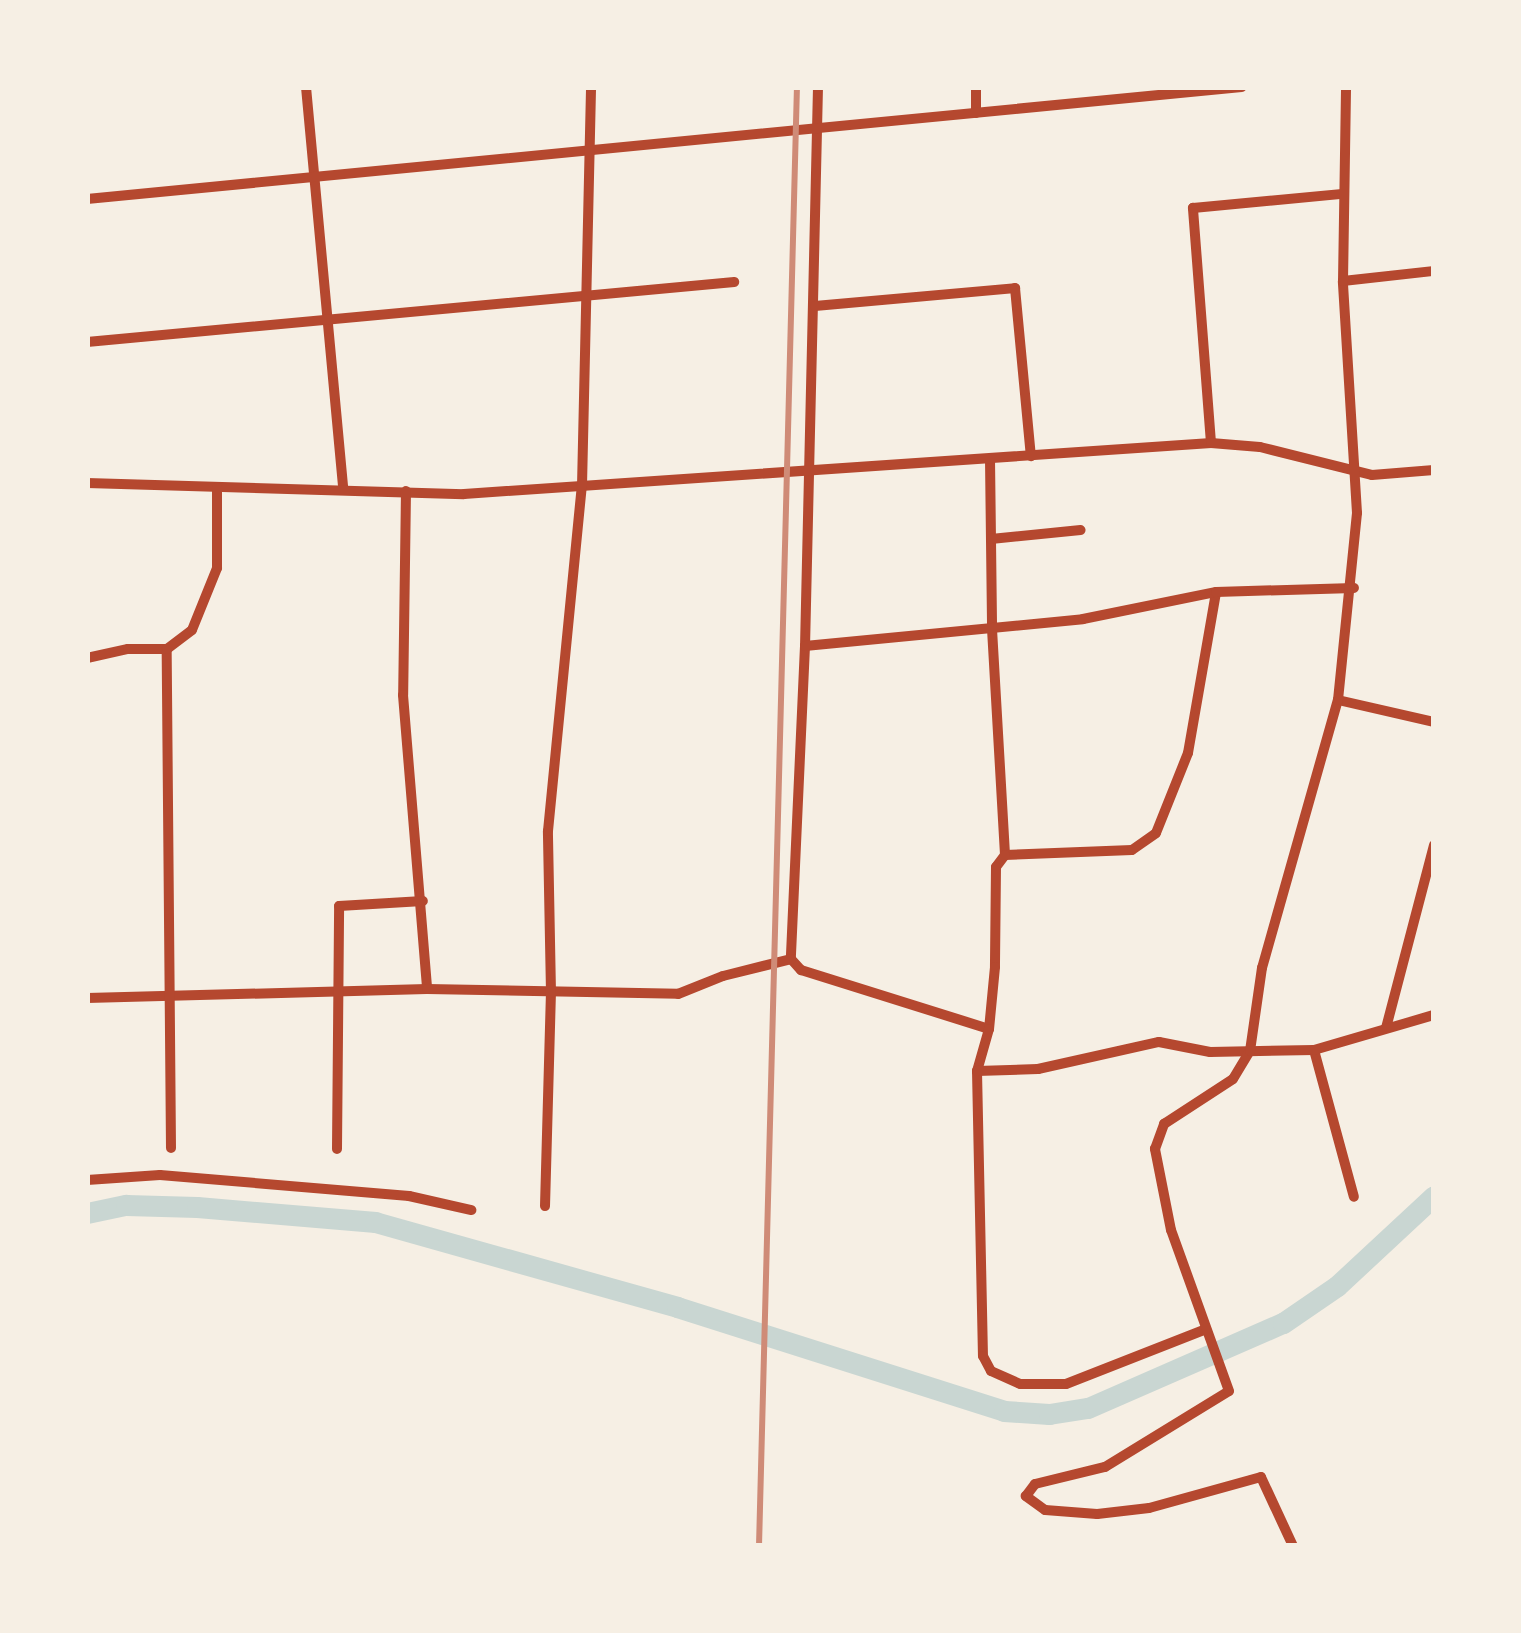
<!DOCTYPE html>
<html>
<head>
<meta charset="utf-8">
<style>
  body { margin:0 }
  #map { position:relative; width:1521px; height:1633px; overflow:hidden; background:#f6efe4; font-family:"Asap Condensed",sans-serif }
  div>[style] { position:absolute }
  .canal>* { height:21px; margin:-10.5px; padding:0 10.5px; transform-origin:10.5px; border-radius:10.5px; background:#c9d6d2 }
  .minor>* { height:10px; margin:-5px; padding:0 5px; transform-origin:5px; border-radius:5px; background:#b5482f }
  .rail>* { height:6px; margin:-3px; padding:0 3px; transform-origin:3px; border-radius:3px; background:#cf8b77 }
  span { translate:-50% -50%; white-space:nowrap; text-align:center; line-height:1.15; -webkit-text-stroke:12px #f6efe4; paint-order:stroke }
  .frame { position:absolute; inset:0; border:90px solid #f6efe4; pointer-events:none }
</style>
</head>
<body>
<div id="map">
  <div class="canal">
    <div style="left:87px;top:1213px;width:40px;rotate:-12deg"></div>
    <div style="left:126px;top:1205px;width:71px;rotate:1.6deg"></div>
    <div style="left:197px;top:1207px;width:179px;rotate:4.8deg"></div>
    <div style="left:375px;top:1222px;width:314px;rotate:15.7deg"></div>
    <div style="left:677px;top:1307px;width:343px;rotate:17.6deg"></div>
    <div style="left:1004px;top:1411px;width:45px;rotate:3.8deg"></div>
    <div style="left:1049px;top:1414px;width:39px;rotate:-9deg"></div>
    <div style="left:1088px;top:1408px;width:213px;rotate:-23.6deg"></div>
    <div style="left:1283px;top:1323px;width:65px;rotate:-34.4deg"></div>
    <div style="left:1337px;top:1286px;width:132px;rotate:-42.9deg"></div>
  </div>
  <div class="minor">
    <div style="left:306px;top:87px;width:404px;rotate:84.7deg"></div>
    <div style="left:818px;top:87px;width:559px;rotate:91.33deg"></div>
    <div style="left:805px;top:646px;width:313px;rotate:92.6deg"></div>
    <div style="left:791px;top:959px;width:15px;rotate:48deg"></div>
    <div style="left:801px;top:970px;width:197px;rotate:17.4deg"></div>
    <div style="left:976px;top:113px;width:26px;rotate:-90deg"></div>
    <div style="left:87px;top:199px;width:1160px;rotate:-5.54deg"></div>
    <div style="left:1343px;top:281px;width:92px;rotate:-6.3deg"></div>
    <div style="left:815px;top:306px;width:201px;rotate:-5.1deg"></div>
    <div style="left:1015px;top:288px;width:169px;rotate:84.6deg"></div>
    <div style="left:87px;top:342px;width:650px;rotate:-5.3deg"></div>
    <div style="left:1211px;top:443px;width:236px;rotate:-94.4deg"></div>
    <div style="left:1193px;top:208px;width:150px;rotate:-5.4deg"></div>
    <div style="left:990px;top:459px;width:170px;rotate:89.3deg"></div>
    <div style="left:992px;top:629px;width:226px;rotate:86.7deg"></div>
    <div style="left:1005px;top:855px;width:127px;rotate:-2.3deg"></div>
    <div style="left:1132px;top:850px;width:29px;rotate:-35deg"></div>
    <div style="left:1156px;top:833px;width:86px;rotate:-68.2deg"></div>
    <div style="left:1188px;top:753px;width:163px;rotate:-80.1deg"></div>
    <div style="left:87px;top:483px;width:377px;rotate:1.7deg"></div>
    <div style="left:464px;top:494px;width:749px;rotate:-3.91deg"></div>
    <div style="left:1211px;top:443px;width:49px;rotate:4.7deg"></div>
    <div style="left:1260px;top:447px;width:115px;rotate:14deg"></div>
    <div style="left:1372px;top:475px;width:62px;rotate:-4.6deg"></div>
    <div style="left:406px;top:491px;width:204px;rotate:90.8deg"></div>
    <div style="left:403px;top:695px;width:295px;rotate:85.3deg"></div>
    <div style="left:991px;top:539px;width:90px;rotate:-5.7deg"></div>
    <div style="left:805px;top:646px;width:279px;rotate:-5.5deg"></div>
    <div style="left:1083px;top:619px;width:136px;rotate:-11.5deg"></div>
    <div style="left:1216px;top:592px;width:138px;rotate:-1.7deg"></div>
    <div style="left:87px;top:658px;width:42px;rotate:-12.4deg"></div>
    <div style="left:128px;top:649px;width:39px"></div>
    <div style="left:1338px;top:700px;width:98px;rotate:12.9deg"></div>
    <div style="left:1005px;top:855px;width:15px;rotate:127deg"></div>
    <div style="left:996px;top:867px;width:100px;rotate:90.6deg"></div>
    <div style="left:995px;top:967px;width:62px;rotate:95.5deg"></div>
    <div style="left:989px;top:1029px;width:44px;rotate:105.9deg"></div>
    <div style="left:977px;top:1071px;width:285px;rotate:88.8deg"></div>
    <div style="left:983px;top:1356px;width:17px;rotate:62deg"></div>
    <div style="left:991px;top:1371px;width:32px;rotate:24deg"></div>
    <div style="left:1020px;top:1384px;width:46px"></div>
    <div style="left:1066px;top:1384px;width:150px;rotate:-21.4deg"></div>
    <div style="left:87px;top:998px;width:340px;rotate:-1.5deg"></div>
    <div style="left:427px;top:989px;width:251px;rotate:1.1deg"></div>
    <div style="left:678px;top:994px;width:48px;rotate:-21.8deg"></div>
    <div style="left:723px;top:976px;width:70px;rotate:-14deg"></div>
    <div style="left:1386px;top:1028px;width:189px;rotate:-75.3deg"></div>
    <div style="left:1314px;top:1050px;width:152px;rotate:74.8deg"></div>
    <div style="left:977px;top:1071px;width:61px;rotate:-1.9deg"></div>
    <div style="left:1038px;top:1069px;width:124px;rotate:-12.6deg"></div>
    <div style="left:1159px;top:1042px;width:52px;rotate:11.1deg"></div>
    <div style="left:1210px;top:1052px;width:104px;rotate:-1.1deg"></div>
    <div style="left:1314px;top:1050px;width:125px;rotate:-16.3deg"></div>
    <div style="left:171px;top:1148px;width:499px;rotate:-90.5deg"></div>
    <div style="left:167px;top:649px;width:31px;rotate:-37deg"></div>
    <div style="left:192px;top:630px;width:67px;rotate:-68deg"></div>
    <div style="left:217px;top:568px;width:81px;rotate:-90deg"></div>
    <div style="left:337px;top:1149px;width:243px;rotate:-89.5deg"></div>
    <div style="left:339px;top:906px;width:84px;rotate:-3.4deg"></div>
    <div style="left:87px;top:1180px;width:73px;rotate:-3.9deg"></div>
    <div style="left:160px;top:1175px;width:250px;rotate:4.8deg"></div>
    <div style="left:409px;top:1196px;width:64px;rotate:12.7deg"></div>
    <div style="left:545px;top:1206px;width:213px;rotate:-88.4deg"></div>
    <div style="left:551px;top:993px;width:162px;rotate:-91.1deg"></div>
    <div style="left:548px;top:831px;width:347px;rotate:-84.4deg"></div>
    <div style="left:582px;top:486px;width:399px;rotate:-88.7deg"></div>
    <div style="left:1293px;top:1546px;width:76px;rotate:-114.9deg"></div>
    <div style="left:1261px;top:1477px;width:116px;rotate:164.5deg"></div>
    <div style="left:1149px;top:1508px;width:52px;rotate:173.4deg"></div>
    <div style="left:1097px;top:1514px;width:52px;rotate:-175.6deg"></div>
    <div style="left:1045px;top:1510px;width:24px;rotate:-144deg"></div>
    <div style="left:1026px;top:1496px;width:15px;rotate:-53deg"></div>
    <div style="left:1035px;top:1484px;width:72px;rotate:-13.7deg"></div>
    <div style="left:1105px;top:1467px;width:145px;rotate:-31.5deg"></div>
    <div style="left:1229px;top:1391px;width:171px;rotate:-109.8deg"></div>
    <div style="left:1171px;top:1230px;width:83px;rotate:-101.2deg"></div>
    <div style="left:1155px;top:1149px;width:27px;rotate:-70deg"></div>
    <div style="left:1164px;top:1124px;width:82px;rotate:-33.1deg"></div>
    <div style="left:1233px;top:1079px;width:33px;rotate:-59deg"></div>
    <div style="left:1250px;top:1051px;width:84px;rotate:-81.8deg"></div>
    <div style="left:1262px;top:968px;width:279px;rotate:-74.2deg"></div>
    <div style="left:1338px;top:700px;width:188px;rotate:-84.2deg"></div>
    <div style="left:1357px;top:513px;width:232px;rotate:-93.5deg"></div>
    <div style="left:1343px;top:281px;width:194px;rotate:-89.1deg"></div>
  </div>
  <div class="rail">
    <div style="left:759px;top:1546px;width:1459px;rotate:-88.51deg"></div>
  </div>
  <div class="frame"></div>
</div>
</body>
</html>
